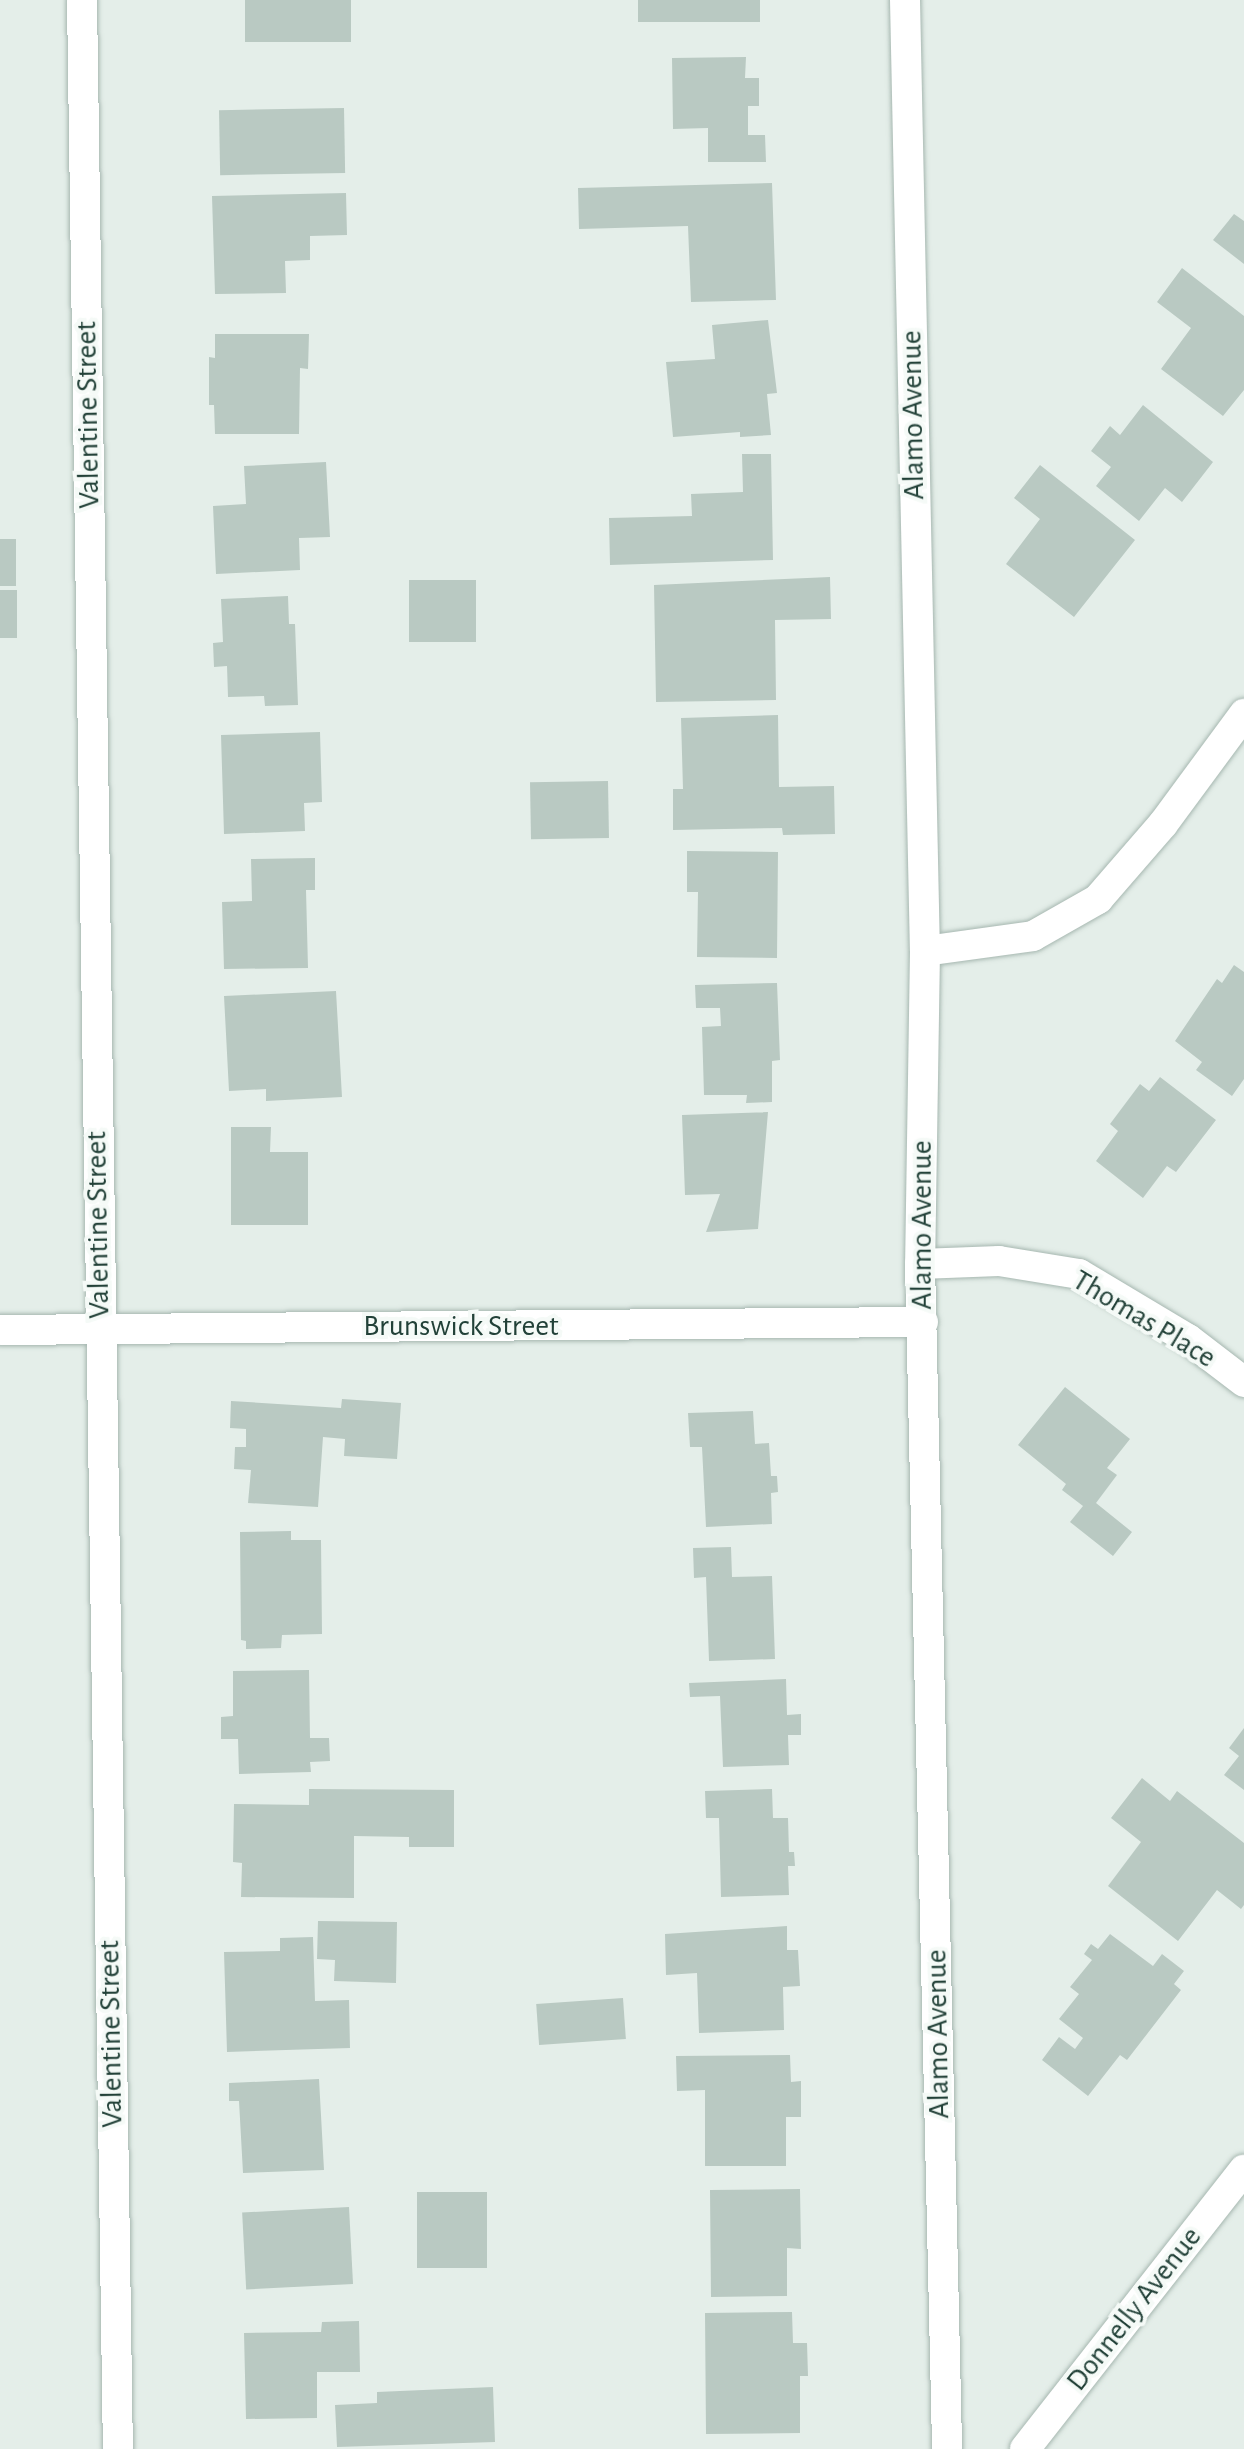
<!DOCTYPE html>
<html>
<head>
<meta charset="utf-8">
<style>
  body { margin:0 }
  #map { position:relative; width:1244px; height:2449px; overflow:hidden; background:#e4eee9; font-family:"Alegreya Sans",sans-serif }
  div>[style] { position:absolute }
  .building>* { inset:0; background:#b9c9c2; transform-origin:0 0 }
  .roads { filter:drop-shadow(0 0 2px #a6b7b0) drop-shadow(0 0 2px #a6b7b0) }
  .minor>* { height:30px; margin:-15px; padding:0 15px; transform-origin:15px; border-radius:15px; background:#fff }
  span { translate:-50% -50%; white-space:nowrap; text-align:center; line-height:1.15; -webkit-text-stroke:8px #f5faf7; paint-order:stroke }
  .street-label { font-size:30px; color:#224138 }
</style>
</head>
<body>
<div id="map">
  <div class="building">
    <div style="left:245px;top:0;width:106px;height:42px"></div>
    <div style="left:638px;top:0;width:122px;height:22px"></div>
    <div style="clip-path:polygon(746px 57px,745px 78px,759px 78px,759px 106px,748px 106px,748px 135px,765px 135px,766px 162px,708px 162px,708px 128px,673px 129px,672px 58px)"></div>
    <div style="left:344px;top:108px;width:65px;height:125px;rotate:89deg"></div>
    <div style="clip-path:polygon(772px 183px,776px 300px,691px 302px,688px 226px,579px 229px,578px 188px)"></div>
    <div style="clip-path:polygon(346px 193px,347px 235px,310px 236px,310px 260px,285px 261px,286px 293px,215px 294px,212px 196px)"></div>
    <div style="clip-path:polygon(1234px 214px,1244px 221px,1244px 264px,1213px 240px)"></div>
    <div style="clip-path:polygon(1182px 268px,1244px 316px,1244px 390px,1223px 416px,1161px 369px,1191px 328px,1157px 302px)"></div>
    <div style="clip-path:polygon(768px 320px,777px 393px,767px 394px,771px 435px,740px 437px,740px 432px,673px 437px,666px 362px,715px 359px,712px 325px)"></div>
    <div style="clip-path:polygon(215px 334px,309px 334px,308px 369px,300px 368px,299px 434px,215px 434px,214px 405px,209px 405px,209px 357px,215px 358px)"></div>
    <div style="clip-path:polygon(1143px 405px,1213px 462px,1182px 502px,1165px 488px,1139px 521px,1096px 486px,1111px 467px,1091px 451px,1110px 426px,1120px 435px)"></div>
    <div style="clip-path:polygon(742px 454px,771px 454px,773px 560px,610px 565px,609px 518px,692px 516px,691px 494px,743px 492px)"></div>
    <div style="clip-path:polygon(326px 462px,330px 537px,299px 538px,300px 570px,216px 574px,213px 506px,246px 504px,244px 466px)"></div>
    <div style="clip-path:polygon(1040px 465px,1135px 540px,1074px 617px,1006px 564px,1040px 519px,1014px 498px)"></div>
    <div style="left:0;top:539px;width:16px;height:47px"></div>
    <div style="clip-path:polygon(830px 577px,831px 619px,775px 620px,776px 700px,656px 702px,654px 585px)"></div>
    <div style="left:409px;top:580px;width:67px;height:62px"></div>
    <div style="left:0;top:590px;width:17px;height:48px"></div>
    <div style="clip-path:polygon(288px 596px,289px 624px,295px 624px,298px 705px,265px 706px,264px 696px,228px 697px,227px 666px,214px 667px,213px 643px,223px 642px,221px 599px)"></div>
    <div style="clip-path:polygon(778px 715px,779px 787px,834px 786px,835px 834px,783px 835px,782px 828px,673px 830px,673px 789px,683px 789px,681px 718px)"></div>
    <div style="clip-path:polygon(320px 732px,322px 802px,304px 803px,305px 831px,224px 834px,221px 735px)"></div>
    <div style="left:608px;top:781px;width:57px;height:78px;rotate:89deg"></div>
    <div style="clip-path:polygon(687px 851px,778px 852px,777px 958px,697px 957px,698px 892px,687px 892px)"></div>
    <div style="clip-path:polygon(315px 858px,315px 890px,306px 890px,308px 968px,224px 969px,222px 902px,252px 901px,251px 859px)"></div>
    <div style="clip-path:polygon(1234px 965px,1244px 972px,1244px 1079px,1232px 1096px,1196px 1070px,1202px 1062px,1175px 1041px,1217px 979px,1222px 983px)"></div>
    <div style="clip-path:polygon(777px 983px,780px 1060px,772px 1061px,772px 1102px,746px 1103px,747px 1095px,704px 1095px,702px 1027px,721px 1026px,720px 1008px,696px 1008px,695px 985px)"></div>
    <div style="clip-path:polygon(336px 991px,342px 1097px,266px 1101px,266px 1089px,229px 1091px,224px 996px)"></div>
    <div style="clip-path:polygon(1160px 1077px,1216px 1120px,1176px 1172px,1167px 1166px,1143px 1198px,1096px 1161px,1118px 1131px,1110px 1124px,1140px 1084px,1149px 1091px)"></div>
    <div style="clip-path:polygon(768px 1112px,758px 1229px,706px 1232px,720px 1194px,685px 1195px,682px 1115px)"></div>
    <div style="clip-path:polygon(231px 1127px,271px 1127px,270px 1152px,308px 1152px,308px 1225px,231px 1225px)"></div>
    <div style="clip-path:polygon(1065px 1387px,1130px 1439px,1107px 1468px,1117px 1475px,1096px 1503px,1132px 1532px,1113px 1556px,1070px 1522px,1083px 1506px,1062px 1490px,1066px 1484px,1018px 1445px)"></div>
    <div style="clip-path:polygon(342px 1399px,401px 1403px,397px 1459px,344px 1456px,345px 1439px,323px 1437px,318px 1507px,248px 1503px,251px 1470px,234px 1469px,235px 1447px,246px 1447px,246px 1429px,230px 1428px,231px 1401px,341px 1408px)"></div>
    <div style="clip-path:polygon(753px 1411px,755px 1444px,769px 1443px,771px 1476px,777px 1476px,778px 1492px,771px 1493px,772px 1524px,706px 1527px,702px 1447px,690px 1447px,688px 1413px)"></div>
    <div style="clip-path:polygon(291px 1531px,291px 1540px,321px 1540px,322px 1634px,282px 1635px,281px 1648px,246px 1649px,246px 1641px,241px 1640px,240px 1532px)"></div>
    <div style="clip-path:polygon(731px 1547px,732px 1577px,772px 1576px,775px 1659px,709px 1661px,706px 1577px,694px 1578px,693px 1548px)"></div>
    <div style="clip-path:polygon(309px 1670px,310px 1738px,329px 1738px,330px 1761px,310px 1762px,311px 1772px,239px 1774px,238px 1739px,221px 1739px,221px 1717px,233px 1716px,233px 1671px)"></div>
    <div style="clip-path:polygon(786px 1679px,787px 1715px,801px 1714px,801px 1735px,788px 1735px,789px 1765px,723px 1767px,720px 1696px,690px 1697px,689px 1683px)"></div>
    <div style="clip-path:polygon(1244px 1728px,1244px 1790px,1224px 1775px,1239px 1756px,1229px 1748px)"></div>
    <div style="clip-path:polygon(1142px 1778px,1170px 1801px,1177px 1791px,1244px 1843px,1244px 1905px,1241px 1909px,1217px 1890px,1178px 1941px,1108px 1886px,1141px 1842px,1111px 1818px)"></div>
    <div style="clip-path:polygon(309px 1789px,454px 1790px,454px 1847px,409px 1847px,409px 1837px,354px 1836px,354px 1898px,241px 1897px,242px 1863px,233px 1862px,234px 1804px,309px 1805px)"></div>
    <div style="clip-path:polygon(772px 1789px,773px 1818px,788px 1818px,789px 1852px,794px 1852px,795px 1866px,788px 1866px,789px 1895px,721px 1897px,719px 1818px,706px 1818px,705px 1791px)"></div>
    <div style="clip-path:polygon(318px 1921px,397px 1922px,396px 1983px,334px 1981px,335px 1960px,317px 1959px)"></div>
    <div style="clip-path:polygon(787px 1926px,787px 1950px,798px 1950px,800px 1986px,783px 1987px,784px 2030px,699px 2033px,697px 1973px,666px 1975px,665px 1934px)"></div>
    <div style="clip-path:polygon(1110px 1934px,1153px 1966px,1162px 1954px,1184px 1971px,1174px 1984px,1181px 1990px,1127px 2060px,1120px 2055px,1088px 2096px,1042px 2060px,1059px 2037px,1075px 2049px,1083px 2038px,1059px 2019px,1079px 1994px,1070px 1987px,1092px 1960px,1084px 1954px,1091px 1944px,1098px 1949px)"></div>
    <div style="clip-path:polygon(313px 1937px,315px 2001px,349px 2000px,350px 2048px,227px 2052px,224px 1952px,280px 1951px,280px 1938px)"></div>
    <div style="left:623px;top:1998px;width:41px;height:87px;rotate:86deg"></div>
    <div style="clip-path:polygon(790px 2055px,791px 2082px,801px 2081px,801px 2117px,786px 2117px,786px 2166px,705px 2166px,705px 2090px,677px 2091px,676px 2056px)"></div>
    <div style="clip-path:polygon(319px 2079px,324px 2170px,243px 2173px,239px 2101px,229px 2101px,229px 2083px)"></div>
    <div style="clip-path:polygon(800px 2189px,801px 2249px,787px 2248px,787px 2296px,711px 2297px,710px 2190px)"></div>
    <div style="left:417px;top:2192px;width:70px;height:76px"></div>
    <div style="left:349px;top:2207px;width:77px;height:107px;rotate:87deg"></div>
    <div style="clip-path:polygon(792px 2312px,793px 2343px,807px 2343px,808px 2376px,800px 2376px,800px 2433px,706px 2434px,705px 2313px)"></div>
    <div style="clip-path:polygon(359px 2321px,360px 2372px,317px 2372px,317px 2418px,246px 2419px,244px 2333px,321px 2332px,322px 2322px)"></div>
    <div style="clip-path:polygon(493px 2387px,495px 2442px,337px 2447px,335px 2405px,377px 2403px,377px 2392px)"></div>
  </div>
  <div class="roads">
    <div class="minor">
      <div style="left:82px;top:0;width:2449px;rotate:89.16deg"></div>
      <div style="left:905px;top:0;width:951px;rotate:88.8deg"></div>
      <div style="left:925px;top:951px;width:313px;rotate:90.9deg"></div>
      <div style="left:920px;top:1264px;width:1185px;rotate:88.69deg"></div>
      <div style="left:925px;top:951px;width:109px;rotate:-7.9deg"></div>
      <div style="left:1033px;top:936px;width:75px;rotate:-29.6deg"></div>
      <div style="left:1098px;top:899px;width:99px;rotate:-49.1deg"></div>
      <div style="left:1163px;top:824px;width:137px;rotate:-53.6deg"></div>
      <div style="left:920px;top:1264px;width:79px;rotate:-2.2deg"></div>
      <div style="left:999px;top:1261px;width:81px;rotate:9.2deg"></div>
      <div style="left:1079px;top:1274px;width:127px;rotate:30.8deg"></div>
      <div style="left:1188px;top:1339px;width:71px;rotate:37.5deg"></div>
      <div style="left:0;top:1330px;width:923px;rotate:-0.5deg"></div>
      <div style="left:1025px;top:2449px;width:355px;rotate:-51.9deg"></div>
    </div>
  </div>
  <div class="street-label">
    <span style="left:88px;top:415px;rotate:-91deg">Valentine Street</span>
    <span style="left:913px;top:415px;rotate:-91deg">Alamo Avenue</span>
    <span style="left:98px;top:1225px;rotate:-91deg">Valentine Street</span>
    <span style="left:922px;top:1225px;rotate:-90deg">Alamo Avenue</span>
    <span style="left:1144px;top:1319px;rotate:31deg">Thomas Place</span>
    <span style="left:461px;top:1326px">Brunswick Street</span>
    <span style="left:111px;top:2034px;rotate:-91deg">Valentine Street</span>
    <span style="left:938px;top:2034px;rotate:-91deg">Alamo Avenue</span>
    <span style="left:1134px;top:2309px;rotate:-52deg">Donnelly Avenue</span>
  </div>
</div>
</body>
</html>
